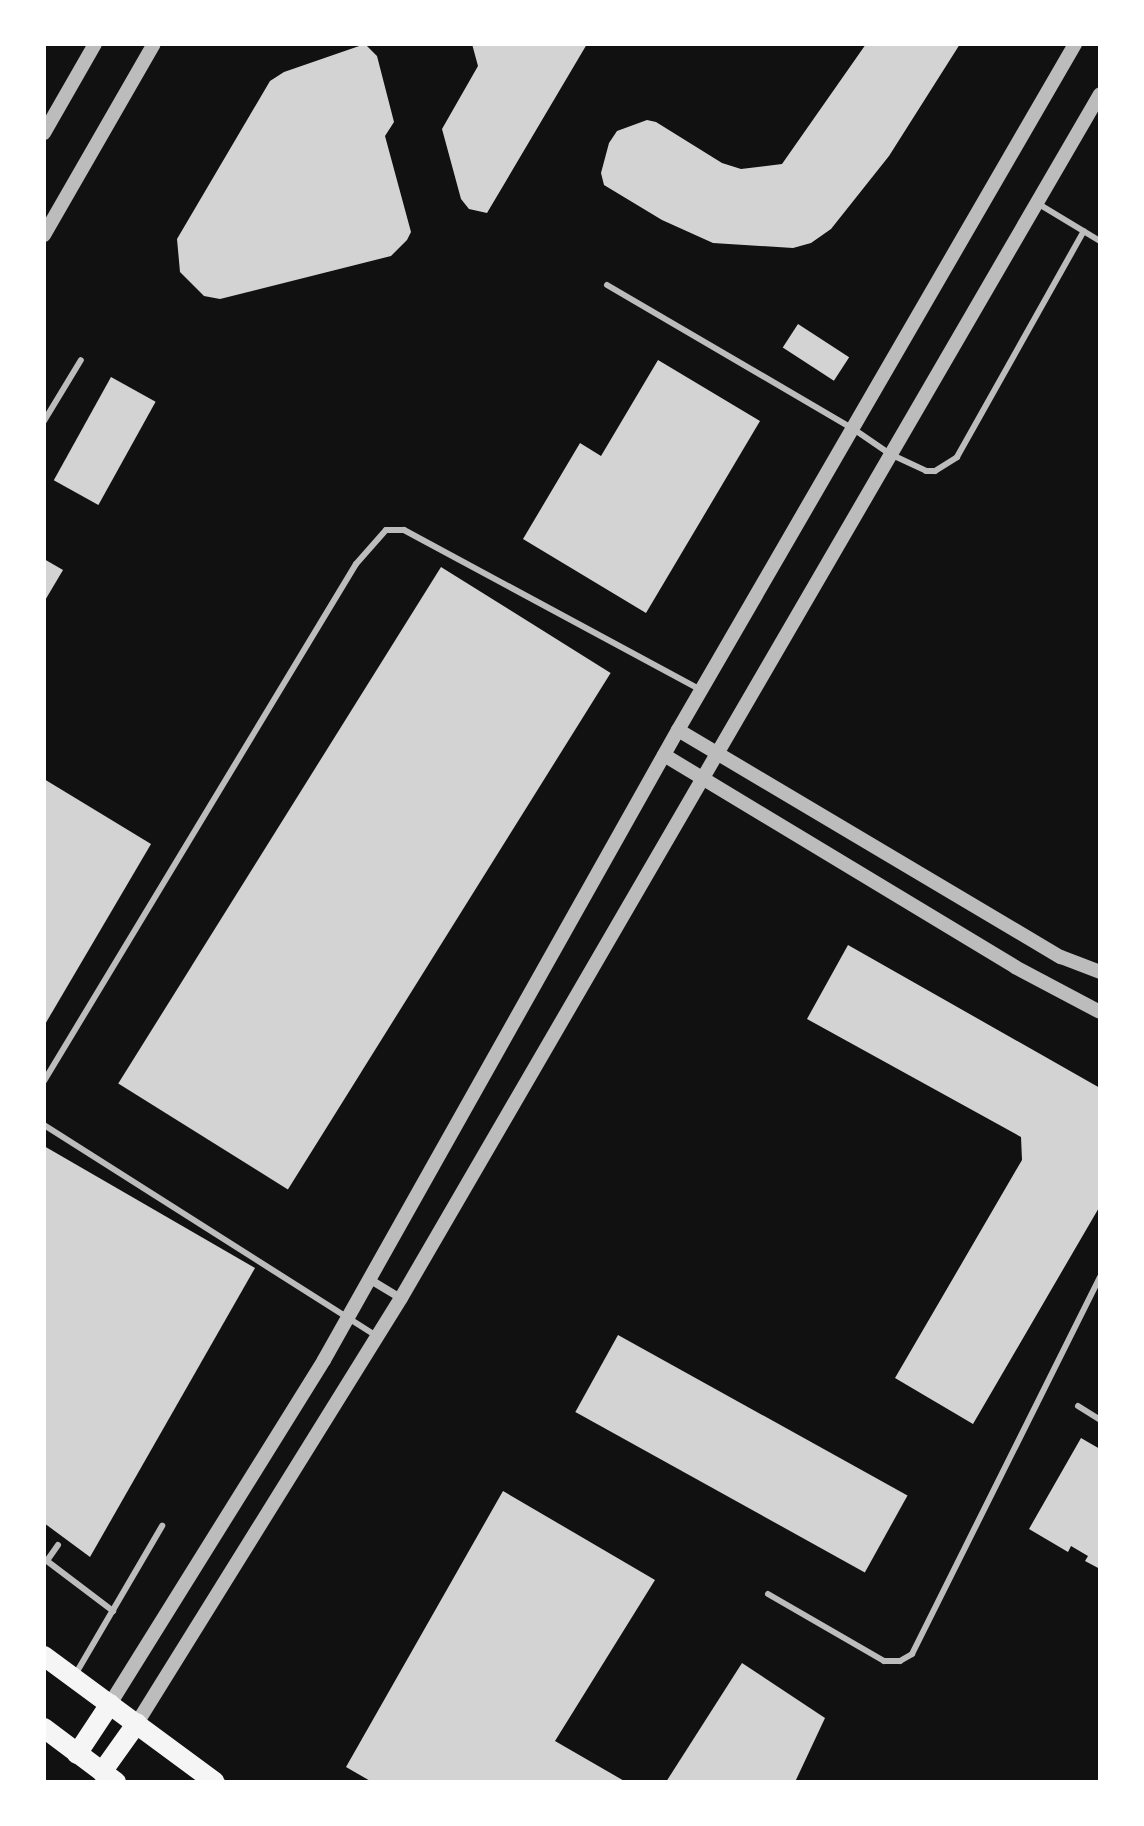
<!DOCTYPE html>
<html>
<head>
<meta charset="utf-8">
<style>
  body { margin:0 }
  #map { position:relative; width:1144px; height:1826px; overflow:hidden; background:#111; font-family:Karla,sans-serif }
  div>[style] { position:absolute }
  .building>* { inset:0; background:#d3d3d3; transform-origin:0 0 }
  .service>* { height:6px; margin:-3px; padding:0 3px; transform-origin:3px; border-radius:3px; background:#bcbcbc }
  .minor>* { height:8px; margin:-4px; padding:0 4px; transform-origin:4px; border-radius:4px; background:#bcbcbc }
  .tertiary>* { height:14px; margin:-7px; padding:0 7px; transform-origin:7px; border-radius:7px; background:#bcbcbc }
  .primary>* { height:20px; margin:-10px; padding:0 10px; transform-origin:10px; border-radius:10px; background:#f5f5f5 }
  span { translate:-50% -50%; white-space:nowrap; text-align:center; line-height:1.15; -webkit-text-stroke:6px #fff; paint-order:stroke }
  .frame { position:absolute; inset:0; border:46px solid #fff; pointer-events:none }
</style>
</head>
<body>
<div id="map">
  <div class="building">
    <div style="clip-path:polygon(365px 44px,377px 56px,394px 122px,385px 136px,411px 232px,407px 240px,391px 256px,220px 299px,204px 296px,180px 272px,177px 239px,270px 81px,284px 72px)"></div>
    <div style="clip-path:polygon(472px 44px,587px 44px,487px 213px,469px 209px,461px 199px,442px 129px,478px 66px)"></div>
    <div style="clip-path:polygon(866px 44px,960px 44px,889px 156px,831px 229px,811px 243px,793px 248px,713px 243px,662px 220px,604px 185px,601px 173px,609px 143px,617px 131px,647px 120px,656px 122px,722px 163px,741px 169px,782px 164px)"></div>
    <div style="left:798px;top:324px;width:61px;height:28px;rotate:33deg"></div>
    <div style="clip-path:polygon(658px 360px,760px 421px,646px 613px,523px 539px,580px 443px,601px 456px)"></div>
    <div style="left:111px;top:377px;width:51px;height:118px;rotate:29deg"></div>
    <div style="clip-path:polygon(44px 559px,63px 570px,44px 602px)"></div>
    <div style="left:441px;top:567px;width:200px;height:609px;rotate:32deg"></div>
    <div style="clip-path:polygon(44px 779px,151px 844px,44px 1026px)"></div>
    <div style="clip-path:polygon(848px 945px,1100px 1088px,1100px 1206px,973px 1424px,895px 1378px,1022px 1160px,1021px 1137px,807px 1019px)"></div>
    <div style="clip-path:polygon(44px 1146px,255px 1268px,90px 1557px,44px 1523px)"></div>
    <div style="left:618px;top:1335px;width:331px;height:88px;rotate:29deg"></div>
    <div style="clip-path:polygon(1081px 1438px,1100px 1449px,1100px 1569px,1085px 1561px,1088px 1556px,1071px 1546px,1068px 1552px,1029px 1529px)"></div>
    <div style="clip-path:polygon(503px 1491px,655px 1580px,555px 1741px,626px 1782px,372px 1782px,346px 1767px)"></div>
    <div style="clip-path:polygon(742px 1663px,825px 1718px,795px 1782px,666px 1782px)"></div>
  </div>
  <div class="service">
    <div style="left:1037px;top:203px;width:74px;rotate:31.1deg"></div>
    <div style="left:607px;top:285px;width:284px;rotate:30.3deg"></div>
    <div style="left:852px;top:428px;width:46px;rotate:34.4deg"></div>
    <div style="left:890px;top:454px;width:40px;rotate:25deg"></div>
    <div style="left:926px;top:471px;width:9px"></div>
    <div style="left:935px;top:471px;width:26px;rotate:-32deg"></div>
    <div style="left:957px;top:457px;width:259px;rotate:-60.7deg"></div>
    <div style="left:44px;top:421px;width:71px;rotate:-58.8deg"></div>
    <div style="left:44px;top:1081px;width:604px;rotate:-58.89deg"></div>
    <div style="left:356px;top:564px;width:45px;rotate:-48.6deg"></div>
    <div style="left:386px;top:530px;width:18px"></div>
    <div style="left:404px;top:530px;width:337px;rotate:28.3deg"></div>
    <div style="left:44px;top:1125px;width:392px;rotate:32.4deg"></div>
    <div style="left:1078px;top:1406px;width:26px;rotate:32deg"></div>
    <div style="left:58px;top:1545px;width:19px;rotate:125deg"></div>
    <div style="left:47px;top:1561px;width:83px;rotate:37.1deg"></div>
    <div style="left:768px;top:1594px;width:134px;rotate:30deg"></div>
    <div style="left:884px;top:1661px;width:16px"></div>
    <div style="left:900px;top:1661px;width:14px;rotate:-30deg"></div>
    <div style="left:912px;top:1654px;width:421px;rotate:-63.5deg"></div>
    <div style="left:75px;top:1675px;width:173px;rotate:-59.7deg"></div>
  </div>
  <div class="minor">
    <div style="left:369px;top:1279px;width:37px;rotate:31deg"></div>
  </div>
  <div class="tertiary">
    <div style="left:44px;top:133px;width:103px;rotate:-60.2deg"></div>
    <div style="left:44px;top:235px;width:220px;rotate:-60.1deg"></div>
    <div style="left:678px;top:730px;width:445px;rotate:30.7deg"></div>
    <div style="left:1061px;top:957px;width:42px;rotate:21deg"></div>
    <div style="left:664px;top:755px;width:410px;rotate:31.1deg"></div>
    <div style="left:1015px;top:967px;width:96px;rotate:27.9deg"></div>
    <div style="left:110px;top:1704px;width:405px;rotate:-58.1deg"></div>
    <div style="left:324px;top:1360px;width:723px;rotate:-60.67deg"></div>
    <div style="left:678px;top:730px;width:793px;rotate:-59.94deg"></div>
    <div style="left:137px;top:1723px;width:500px;rotate:-58.15deg"></div>
    <div style="left:401px;top:1298px;width:1392px;rotate:-59.86deg"></div>
  </div>
  <div class="primary">
    <div style="left:44px;top:1656px;width:212px;rotate:36.4deg"></div>
    <div style="left:44px;top:1728px;width:90px;rotate:36.9deg"></div>
    <div style="left:77px;top:1754px;width:60px;rotate:-56.6deg"></div>
    <div style="left:102px;top:1772px;width:60px;rotate:-54.5deg"></div>
  </div>
  <div class="frame"></div>
</div>
</body>
</html>
